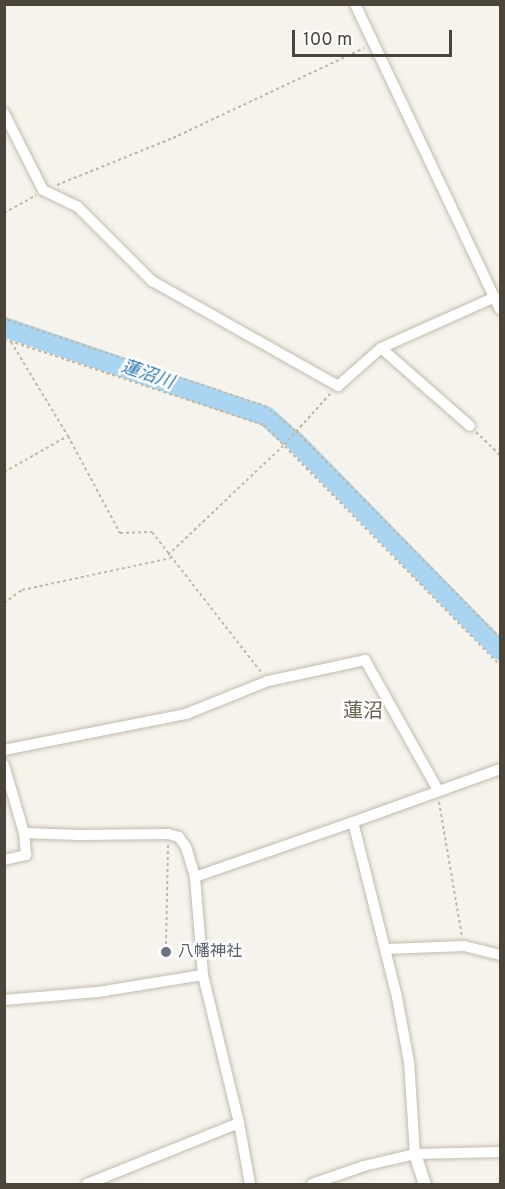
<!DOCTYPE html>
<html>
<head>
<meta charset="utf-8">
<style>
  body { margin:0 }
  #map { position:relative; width:505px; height:1189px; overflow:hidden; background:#f6f3ec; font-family:Overpass,"Noto Sans JP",sans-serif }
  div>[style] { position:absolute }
  .river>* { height:20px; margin:-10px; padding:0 10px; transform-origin:10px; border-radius:10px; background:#a9d4f2 }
  .path>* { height:2px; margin-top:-1px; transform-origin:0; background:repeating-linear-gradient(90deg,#c4b79f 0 3px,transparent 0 6px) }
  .roads { filter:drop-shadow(0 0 2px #c2bbae) drop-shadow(0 0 2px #c2bbae) }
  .minor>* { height:10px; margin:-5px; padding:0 5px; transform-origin:5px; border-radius:5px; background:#fff }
  .tertiary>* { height:12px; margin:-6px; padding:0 6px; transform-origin:6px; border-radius:6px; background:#fff }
  .dots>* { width:16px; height:16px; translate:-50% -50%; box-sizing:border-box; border:3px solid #fff; border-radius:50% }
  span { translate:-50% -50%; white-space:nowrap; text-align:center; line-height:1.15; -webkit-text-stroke:5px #fff; paint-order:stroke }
  .worship-label { font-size:16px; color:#5b616d }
  .left { translate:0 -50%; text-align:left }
  .water-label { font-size:18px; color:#2e7ab2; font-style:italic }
  .quarter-label { font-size:20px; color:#6e6250 }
  .frame { position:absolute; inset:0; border:6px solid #4b4439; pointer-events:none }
  .scale { position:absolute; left:292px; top:30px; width:160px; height:27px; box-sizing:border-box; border:3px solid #4b4439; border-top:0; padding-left:8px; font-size:18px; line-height:21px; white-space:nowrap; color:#4b4439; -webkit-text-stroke:4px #fff; paint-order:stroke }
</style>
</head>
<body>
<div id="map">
  <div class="river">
    <div style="left:4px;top:327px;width:277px;rotate:18.8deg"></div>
    <div style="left:266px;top:416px;width:25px;rotate:42deg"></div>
    <div style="left:294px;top:440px;width:294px;rotate:45.6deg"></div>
  </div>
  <div class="path">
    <div style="left:57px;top:185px;width:125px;rotate:-22.1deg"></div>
    <div style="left:173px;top:138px;width:211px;rotate:-25.2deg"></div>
    <div style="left:4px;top:213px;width:37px;rotate:-29deg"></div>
    <div style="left:4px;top:313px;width:8px;rotate:60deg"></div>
    <div style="left:8px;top:320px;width:271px;rotate:18.5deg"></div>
    <div style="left:265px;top:406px;width:40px;rotate:39deg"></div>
    <div style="left:296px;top:431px;width:291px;rotate:45.4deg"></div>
    <div style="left:4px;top:339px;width:274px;rotate:18.3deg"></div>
    <div style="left:264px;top:425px;width:337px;rotate:45.5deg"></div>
    <div style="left:11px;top:342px;width:110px;rotate:58.8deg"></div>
    <div style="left:68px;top:436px;width:110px;rotate:61.8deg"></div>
    <div style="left:120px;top:533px;width:32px;rotate:-2deg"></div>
    <div style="left:152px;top:532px;width:177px;rotate:52.1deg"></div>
    <div style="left:476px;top:432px;width:33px;rotate:44deg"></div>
    <div style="left:4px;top:472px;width:73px;rotate:-29.4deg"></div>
    <div style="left:168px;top:555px;width:160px;rotate:-43.5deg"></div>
    <div style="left:284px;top:445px;width:69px;rotate:-48deg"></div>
    <div style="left:4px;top:603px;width:22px;rotate:-36deg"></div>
    <div style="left:22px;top:590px;width:152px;rotate:-12.1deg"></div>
    <div style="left:439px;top:802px;width:136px;rotate:80.3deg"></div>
    <div style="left:166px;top:944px;width:99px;rotate:-88.8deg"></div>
  </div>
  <div class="roads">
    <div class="minor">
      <div style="left:355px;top:4px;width:338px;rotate:64.6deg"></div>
      <div style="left:4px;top:113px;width:86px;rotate:63.1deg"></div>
      <div style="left:43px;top:190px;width:39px;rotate:26deg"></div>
      <div style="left:78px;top:207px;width:105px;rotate:45deg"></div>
      <div style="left:152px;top:281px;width:214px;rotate:29.4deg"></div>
      <div style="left:338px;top:386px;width:57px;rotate:-41.5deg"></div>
      <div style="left:381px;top:348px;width:125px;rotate:-24.1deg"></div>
      <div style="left:381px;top:348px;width:118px;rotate:41.2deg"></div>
      <div style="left:4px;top:750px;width:186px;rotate:-11.2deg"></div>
      <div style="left:186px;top:714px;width:88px;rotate:-21.9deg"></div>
      <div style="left:268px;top:681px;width:99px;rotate:-12.2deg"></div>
      <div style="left:365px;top:660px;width:149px;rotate:60.7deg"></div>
      <div style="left:4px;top:765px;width:71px;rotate:73.6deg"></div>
      <div style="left:24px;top:833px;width:55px;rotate:2.1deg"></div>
      <div style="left:79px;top:835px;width:89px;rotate:-0.6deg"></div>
      <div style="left:168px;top:834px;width:11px;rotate:15deg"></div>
      <div style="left:179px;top:837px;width:12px;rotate:55deg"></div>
      <div style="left:186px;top:847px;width:31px;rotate:73deg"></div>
      <div style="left:4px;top:860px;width:23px;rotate:-13deg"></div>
      <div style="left:26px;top:855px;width:22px;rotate:-95deg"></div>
      <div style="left:387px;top:949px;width:77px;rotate:-2.2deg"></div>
      <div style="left:464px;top:946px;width:37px;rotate:14deg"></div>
      <div style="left:4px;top:1000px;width:94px;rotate:-4.9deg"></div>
      <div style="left:98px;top:992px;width:106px;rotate:-9.2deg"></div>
      <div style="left:415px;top:1154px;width:92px;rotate:-93.7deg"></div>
      <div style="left:409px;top:1062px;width:66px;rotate:-100.5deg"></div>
      <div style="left:397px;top:997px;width:180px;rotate:-104.1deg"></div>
      <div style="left:353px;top:822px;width:156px;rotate:-19.8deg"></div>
      <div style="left:87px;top:1184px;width:164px;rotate:-21.9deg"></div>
      <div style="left:250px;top:1184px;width:62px;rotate:-100.2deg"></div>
      <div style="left:239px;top:1123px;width:152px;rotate:-103.7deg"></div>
      <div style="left:203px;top:975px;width:98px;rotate:-94.7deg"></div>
      <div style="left:195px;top:877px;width:167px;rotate:-19.2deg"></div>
      <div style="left:312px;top:1184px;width:55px;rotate:-19.1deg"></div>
      <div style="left:364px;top:1166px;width:52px;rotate:-13.2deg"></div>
      <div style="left:415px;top:1154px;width:85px;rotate:-1.3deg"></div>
    </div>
    <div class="tertiary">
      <div style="left:415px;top:1154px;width:32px;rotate:72deg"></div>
    </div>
  </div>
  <div class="dots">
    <div style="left:166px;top:952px;background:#6b7280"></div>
  </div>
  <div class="worship-label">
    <span class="left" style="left:178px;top:952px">八幡神社</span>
  </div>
  <div class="water-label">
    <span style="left:147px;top:376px;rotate:19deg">蓮沼川</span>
  </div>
  <div class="quarter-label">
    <span style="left:363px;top:712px">蓮沼</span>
  </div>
  <div class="frame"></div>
  <div class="scale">100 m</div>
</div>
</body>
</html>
